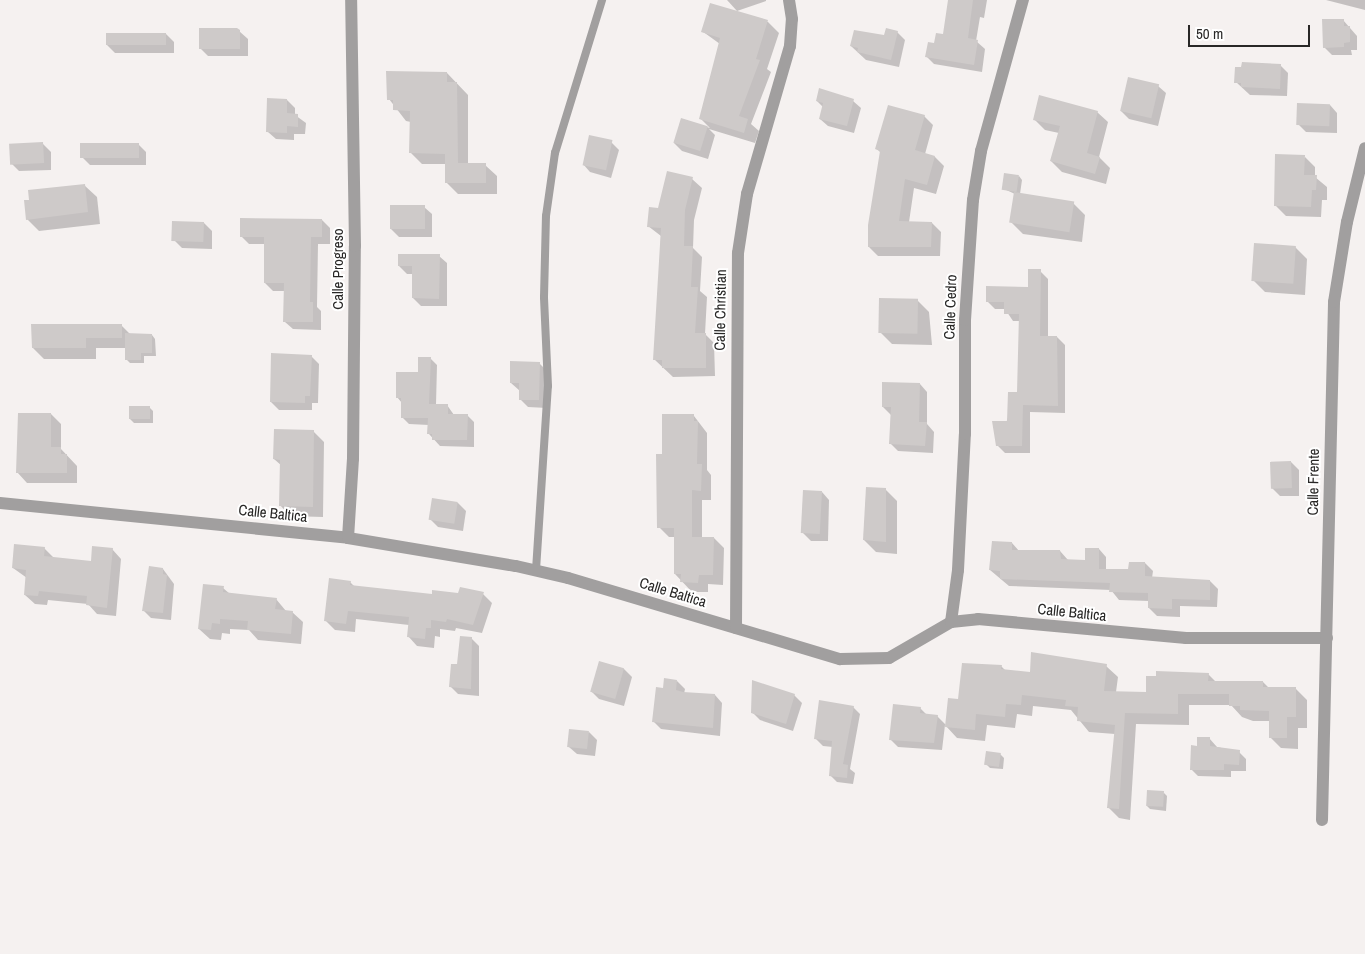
<!DOCTYPE html>
<html>
<head>
<meta charset="utf-8">
<style>
  body { margin:0 }
  #map { position:relative; width:1365px; height:954px; overflow:hidden; background:#f5f1f0; font-family:"Archivo Narrow",sans-serif }
  div>[style] { position:absolute }
  .shadow>* { inset:0; background:#0003 }
  .building>* { inset:0; background:#cecac9; transform-origin:0 0 }
  .service>* { height:8px; margin:-4px; padding:0 4px; transform-origin:4px; border-radius:4px; background:#a19f9f }
  .minor>* { height:12px; margin:-6px; padding:0 6px; transform-origin:6px; border-radius:6px; background:#a19f9f }
  span { translate:-50% -50%; white-space:nowrap; text-align:center; line-height:1.15; -webkit-text-stroke:4px #fff; paint-order:stroke }
  .street-label { font-size:15px; color:#282726 }
  .scale { position:absolute; left:1188px; top:25px; width:122px; height:22px; box-sizing:border-box; border:2px solid #282726; border-top:0; padding-left:6px; font-size:15px; line-height:18px; white-space:nowrap; color:#282726; -webkit-text-stroke:4px #fff; paint-order:stroke }
</style>
</head>
<body>
<div id="map">
  <div class="shadow">
    <div style="clip-path:polygon(727px 0,766px 0,766px 1px,737px 11px)"></div>
    <div style="clip-path:polygon(949px 0,987px 0,984px 18px,980px 17px,976px 41px,985px 49px,982px 72px,934px 64px,926px 56px,944px 36px)"></div>
    <div style="clip-path:polygon(1326px 0,1365px 0,1365px 10px)"></div>
    <div style="clip-path:polygon(711px 4px,768px 22px,779px 33px,767px 69px,771px 72px,751px 124px,759px 131px,755px 143px,709px 129px,715px 135px,708px 159px,682px 151px,674px 143px,682px 119px,710px 128px,701px 119px,720px 44px,702px 31px)"></div>
    <div style="clip-path:polygon(1343px 20px,1357px 36px,1357px 50px,1351px 50px,1352px 55px,1332px 55px,1324px 47px)"></div>
    <div style="clip-path:polygon(239px 31px,248px 39px,248px 56px,208px 56px,200px 48px)"></div>
    <div style="clip-path:polygon(897px 32px,905px 40px,899px 67px,866px 60px,851px 46px)"></div>
    <div style="clip-path:polygon(166px 34px,174px 42px,174px 53px,115px 53px,107px 45px)"></div>
    <div style="clip-path:polygon(1280px 65px,1288px 73px,1287px 96px,1250px 95px,1236px 82px)"></div>
    <div style="clip-path:polygon(447px 73px,468px 95px,468px 164px,485px 165px,497px 176px,497px 194px,458px 194px,446px 182px,446px 164px,422px 164px,411px 153px,411px 122px,406px 121px,389px 99px)"></div>
    <div style="clip-path:polygon(1158px 86px,1166px 93px,1158px 126px,1129px 119px,1121px 111px)"></div>
    <div style="clip-path:polygon(287px 100px,295px 108px,295px 115px,306px 123px,305px 134px,294px 134px,294px 140px,276px 139px,268px 132px)"></div>
    <div style="clip-path:polygon(817px 101px,853px 101px,861px 108px,854px 133px,828px 126px,820px 119px,823px 107px)"></div>
    <div style="clip-path:polygon(1330px 105px,1337px 113px,1337px 133px,1306px 132px,1298px 124px)"></div>
    <div style="clip-path:polygon(1097px 112px,1108px 122px,1099px 157px,1110px 168px,1106px 184px,1062px 172px,1051px 161px,1059px 133px,1045px 130px,1034px 119px)"></div>
    <div style="clip-path:polygon(924px 116px,933px 125px,925px 154px,935px 157px,944px 166px,936px 194px,914px 188px,909px 222px,932px 223px,941px 232px,940px 256px,878px 256px,869px 247px,881px 153px,877px 149px)"></div>
    <div style="clip-path:polygon(611px 142px,619px 150px,611px 178px,590px 172px,583px 164px)"></div>
    <div style="clip-path:polygon(43px 144px,51px 152px,51px 170px,19px 171px,11px 163px)"></div>
    <div style="clip-path:polygon(138px 144px,146px 152px,146px 165px,90px 165px,82px 157px)"></div>
    <div style="clip-path:polygon(1305px 157px,1315px 167px,1315px 177px,1327px 187px,1327px 200px,1322px 200px,1321px 217px,1286px 216px,1276px 206px)"></div>
    <div style="clip-path:polygon(1019px 176px,1022px 180px,1020px 194px,1073px 203px,1085px 215px,1082px 242px,1023px 234px,1011px 222px,1015px 194px,1004px 189px)"></div>
    <div style="clip-path:polygon(692px 179px,702px 188px,694px 220px,693px 248px,702px 257px,700px 291px,707px 297px,705px 334px,714px 343px,715px 376px,673px 377px,655px 360px,661px 236px,648px 226px,659px 209px)"></div>
    <div style="clip-path:polygon(84px 185px,97px 197px,100px 224px,39px 231px,27px 219px)"></div>
    <div style="clip-path:polygon(424px 207px,432px 214px,432px 237px,399px 237px,391px 229px)"></div>
    <div style="clip-path:polygon(322px 220px,330px 228px,330px 244px,318px 244px,317px 307px,321px 311px,321px 330px,293px 329px,285px 322px,285px 291px,273px 291px,265px 283px,265px 244px,249px 244px,241px 236px)"></div>
    <div style="clip-path:polygon(204px 223px,212px 231px,212px 249px,182px 248px,174px 240px)"></div>
    <div style="clip-path:polygon(1295px 247px,1307px 259px,1305px 295px,1265px 292px,1253px 280px)"></div>
    <div style="clip-path:polygon(439px 256px,447px 263px,447px 306px,421px 306px,413px 298px,414px 274px,407px 274px,399px 266px)"></div>
    <div style="clip-path:polygon(1040px 271px,1048px 279px,1048px 337px,1057px 337px,1065px 345px,1065px 413px,1030px 412px,1030px 453px,1005px 453px,997px 445px,1018px 393px,1020px 321px,1013px 321px,1005px 309px,995px 309px,987px 301px,1029px 288px)"></div>
    <div style="clip-path:polygon(917px 300px,929px 312px,932px 345px,892px 344px,880px 332px)"></div>
    <div style="clip-path:polygon(121px 325px,130px 334px,152px 335px,155px 339px,156px 356px,144px 356px,144px 363px,130px 363px,126px 359px,126px 348px,96px 348px,96px 359px,44px 359px,33px 348px)"></div>
    <div style="clip-path:polygon(311px 356px,319px 364px,318px 403px,312px 403px,312px 410px,279px 410px,271px 402px)"></div>
    <div style="clip-path:polygon(430px 358px,437px 365px,436px 405px,447px 405px,454px 415px,467px 415px,474px 422px,474px 447px,440px 446px,429px 434px,429px 425px,409px 424px,402px 417px,402px 403px,397px 397px)"></div>
    <div style="clip-path:polygon(539px 363px,547px 371px,547px 408px,528px 407px,520px 399px,520px 391px,511px 383px)"></div>
    <div style="clip-path:polygon(920px 384px,927px 392px,927px 424px,934px 432px,933px 453px,898px 451px,890px 443px,891px 415px,883px 407px)"></div>
    <div style="clip-path:polygon(150px 408px,153px 411px,153px 423px,134px 423px,130px 419px)"></div>
    <div style="clip-path:polygon(51px 414px,61px 424px,61px 449px,77px 466px,77px 483px,27px 483px,17px 472px)"></div>
    <div style="clip-path:polygon(694px 416px,707px 433px,707px 470px,711px 475px,711px 500px,702px 500px,702px 538px,714px 538px,724px 548px,723px 585px,708px 584px,708px 592px,692px 592px,675px 574px,676px 537px,669px 537px,659px 527px,663px 455px)"></div>
    <div style="clip-path:polygon(313px 431px,324px 442px,323px 517px,290px 516px,280px 505px,282px 466px,274px 459px)"></div>
    <div style="clip-path:polygon(1291px 462px,1299px 470px,1299px 496px,1280px 496px,1272px 488px)"></div>
    <div style="clip-path:polygon(885px 489px,897px 501px,897px 554px,876px 552px,864px 540px)"></div>
    <div style="clip-path:polygon(822px 492px,829px 500px,828px 541px,811px 541px,803px 533px)"></div>
    <div style="clip-path:polygon(433px 499px,458px 503px,466px 511px,463px 531px,438px 527px,430px 519px)"></div>
    <div style="clip-path:polygon(1012px 543px,1019px 551px,1060px 551px,1068px 560px,1086px 561px,1099px 549px,1106px 557px,1106px 570px,1130px 571px,1145px 563px,1153px 571px,1152px 578px,1210px 581px,1218px 589px,1217px 607px,1180px 606px,1180px 617px,1157px 616px,1149px 608px,1149px 601px,1119px 600px,1111px 590px,1009px 586px,990px 570px)"></div>
    <div style="clip-path:polygon(44px 548px,54px 558px,92px 562px,112px 549px,121px 559px,116px 616px,97px 614px,88px 604px,48px 600px,47px 605px,35px 604px,25px 595px,27px 578px,13px 568px)"></div>
    <div style="clip-path:polygon(150px 568px,163px 569px,174px 584px,171px 620px,151px 618px,143px 610px)"></div>
    <div style="clip-path:polygon(350px 582px,355px 587px,433px 595px,483px 594px,492px 603px,482px 633px,456px 628px,455px 631px,440px 629px,440px 637px,435px 636px,434px 648px,417px 646px,408px 636px,409px 625px,356px 619px,355px 632px,335px 630px,326px 621px)"></div>
    <div style="clip-path:polygon(223px 588px,230px 594px,276px 599px,286px 611px,292px 612px,303px 622px,301px 644px,258px 640px,249px 630px,230px 629px,230px 634px,222px 633px,221px 640px,210px 639px,199px 629px)"></div>
    <div style="clip-path:polygon(471px 638px,479px 646px,479px 696px,458px 694px,450px 686px)"></div>
    <div style="clip-path:polygon(600px 662px,624px 669px,632px 677px,624px 706px,599px 699px,592px 692px)"></div>
    <div style="clip-path:polygon(1001px 666px,1006px 671px,1031px 673px,1106px 666px,1118px 677px,1116px 692px,1148px 693px,1208px 674px,1216px 682px,1263px 682px,1270px 689px,1296px 689px,1307px 700px,1307px 728px,1298px 728px,1298px 749px,1281px 748px,1270px 737px,1270px 721px,1253px 721px,1242px 717px,1231px 705px,1189px 705px,1189px 725px,1136px 724px,1130px 820px,1119px 818px,1108px 807px,1115px 734px,1089px 732px,1071px 710px,1033px 706px,1032px 716px,1017px 714px,1015px 728px,987px 725px,985px 741px,957px 738px,945px 725px,942px 750px,898px 747px,890px 739px,920px 708px,927px 715px,937px 716px,946px 725px,959px 701px)"></div>
    <div style="clip-path:polygon(677px 681px,685px 689px,684px 694px,715px 695px,722px 703px,720px 736px,661px 729px,653px 721px,664px 690px)"></div>
    <div style="clip-path:polygon(794px 695px,802px 703px,793px 731px,760px 720px,752px 712px)"></div>
    <div style="clip-path:polygon(853px 707px,860px 714px,850px 769px,855px 773px,853px 784px,837px 782px,830px 775px,833px 747px,823px 746px,816px 739px)"></div>
    <div style="clip-path:polygon(589px 732px,597px 740px,595px 756px,577px 754px,569px 747px)"></div>
    <div style="clip-path:polygon(1209px 738px,1217px 747px,1239px 752px,1246px 759px,1246px 771px,1231px 771px,1231px 777px,1198px 776px,1191px 769px,1198px 747px)"></div>
    <div style="clip-path:polygon(1000px 754px,1004px 758px,1003px 769px,990px 768px,986px 764px)"></div>
    <div style="clip-path:polygon(1164px 793px,1167px 796px,1166px 811px,1150px 809px,1147px 806px)"></div>
  </div>
  <div class="building">
    <div style="clip-path:polygon(948px 0,973px 0,968px 38px,978px 40px,974px 65px,925px 57px,928px 42px,934px 43px,936px 33px,943px 34px)"></div>
    <div style="clip-path:polygon(710px 3px,768px 20px,756px 59px,760px 60px,739px 116px,748px 119px,744px 133px,699px 119px,720px 38px,701px 32px)"></div>
    <div style="clip-path:polygon(1322px 19px,1344px 19px,1344px 26px,1350px 26px,1350px 42px,1344px 43px,1344px 47px,1323px 48px)"></div>
    <div style="clip-path:polygon(199px 28px,237px 28px,240px 30px,240px 49px,199px 49px)"></div>
    <div style="clip-path:polygon(886px 28px,898px 31px,891px 60px,857px 52px,858px 48px,850px 46px,854px 30px,884px 35px)"></div>
    <div style="left:166px;top:33px;width:12px;height:60px;rotate:90deg"></div>
    <div style="clip-path:polygon(1242px 62px,1281px 64px,1280px 89px,1241px 87px,1241px 83px,1234px 83px,1235px 67px,1241px 67px)"></div>
    <div style="clip-path:polygon(386px 71px,447px 72px,447px 82px,457px 82px,458px 163px,486px 163px,486px 183px,445px 183px,445px 154px,409px 153px,410px 111px,393px 110px,393px 100px,387px 100px)"></div>
    <div style="left:1128px;top:77px;width:32px;height:35px;rotate:13deg"></div>
    <div style="clip-path:polygon(819px 88px,854px 99px,847px 126px,819px 119px,823px 103px,816px 101px)"></div>
    <div style="clip-path:polygon(1039px 95px,1098px 111px,1087px 153px,1100px 157px,1095px 174px,1050px 161px,1060px 126px,1033px 120px)"></div>
    <div style="clip-path:polygon(267px 98px,287px 99px,287px 113px,298px 114px,298px 127px,287px 126px,287px 133px,266px 132px)"></div>
    <div style="left:1297px;top:103px;width:33px;height:22px;rotate:2deg"></div>
    <div style="clip-path:polygon(888px 105px,925px 115px,915px 150px,935px 156px,927px 185px,905px 179px,899px 221px,932px 222px,931px 247px,868px 247px,868px 225px,880px 151px,875px 149px)"></div>
    <div style="left:681px;top:118px;width:28px;height:26px;rotate:17deg"></div>
    <div style="left:589px;top:135px;width:24px;height:31px;rotate:12deg"></div>
    <div style="left:43px;top:142px;width:21px;height:34px;rotate:87deg"></div>
    <div style="left:80px;top:143px;width:59px;height:15px"></div>
    <div style="clip-path:polygon(1275px 154px,1305px 155px,1304px 175px,1317px 175px,1316px 190px,1312px 190px,1311px 207px,1274px 206px)"></div>
    <div style="clip-path:polygon(667px 171px,693px 177px,685px 210px,684px 246px,693px 246px,691px 287px,698px 287px,695px 333px,706px 333px,706px 368px,662px 368px,662px 360px,653px 360px,661px 228px,647px 227px,649px 207px,658px 208px)"></div>
    <div style="left:1004px;top:173px;width:15px;height:17px;rotate:8deg"></div>
    <div style="clip-path:polygon(85px 184px,88px 212px,26px 220px,24px 200px,29px 200px,28px 190px)"></div>
    <div style="left:1014px;top:192px;width:61px;height:31px;rotate:9deg"></div>
    <div style="left:390px;top:205px;width:35px;height:24px"></div>
    <div style="clip-path:polygon(240px 218px,322px 219px,322px 237px,311px 237px,310px 302px,313px 302px,313px 322px,283px 322px,284px 283px,264px 283px,264px 237px,240px 237px)"></div>
    <div style="left:172px;top:221px;width:32px;height:20px;rotate:2deg"></div>
    <div style="left:1254px;top:243px;width:42px;height:38px;rotate:4deg"></div>
    <div style="clip-path:polygon(398px 254px,440px 254px,439px 299px,412px 298px,412px 266px,398px 266px)"></div>
    <div style="clip-path:polygon(1028px 269px,1041px 269px,1040px 336px,1057px 336px,1058px 406px,1023px 405px,1022px 446px,996px 446px,992px 421px,1007px 421px,1008px 392px,1017px 392px,1019px 314px,1004px 314px,1004px 302px,986px 302px,986px 286px,1028px 287px)"></div>
    <div style="left:879px;top:298px;width:39px;height:35px;rotate:1deg"></div>
    <div style="clip-path:polygon(31px 324px,122px 324px,122px 338px,86px 338px,86px 348px,32px 348px)"></div>
    <div style="clip-path:polygon(125px 333px,152px 334px,152px 353px,141px 353px,141px 360px,125px 360px)"></div>
    <div style="clip-path:polygon(271px 353px,312px 355px,310px 396px,305px 396px,305px 403px,270px 402px)"></div>
    <div style="clip-path:polygon(418px 357px,431px 357px,429px 404px,448px 404px,448px 414px,468px 414px,467px 440px,432px 440px,432px 434px,427px 434px,428px 418px,401px 418px,401px 398px,396px 398px,396px 372px,418px 372px)"></div>
    <div style="clip-path:polygon(510px 361px,540px 362px,539px 400px,519px 400px,519px 383px,510px 383px)"></div>
    <div style="clip-path:polygon(882px 382px,920px 383px,919px 422px,927px 422px,925px 446px,889px 444px,891px 407px,882px 407px)"></div>
    <div style="left:129px;top:406px;width:21px;height:13px"></div>
    <div style="clip-path:polygon(18px 413px,51px 413px,51px 447px,61px 447px,61px 454px,67px 454px,67px 473px,16px 473px)"></div>
    <div style="clip-path:polygon(662px 414px,694px 414px,694px 421px,698px 421px,697px 464px,702px 464px,701px 491px,692px 490px,692px 537px,714px 537px,713px 575px,699px 575px,698px 583px,680px 582px,681px 574px,674px 574px,674px 528px,657px 528px,656px 454px,662px 454px)"></div>
    <div style="clip-path:polygon(274px 429px,314px 430px,313px 507px,279px 506px,280px 460px,273px 459px)"></div>
    <div style="left:1291px;top:461px;width:27px;height:21px;rotate:88deg"></div>
    <div style="clip-path:polygon(866px 487px,886px 488px,886px 542px,863px 540px)"></div>
    <div style="left:803px;top:490px;width:19px;height:43px;rotate:3deg"></div>
    <div style="left:432px;top:498px;width:26px;height:22px;rotate:9deg"></div>
    <div style="clip-path:polygon(992px 541px,1012px 542px,1012px 550px,1060px 550px,1061px 559px,1085px 560px,1085px 548px,1099px 548px,1099px 569px,1128px 569px,1129px 562px,1145px 562px,1145px 576px,1210px 580px,1210px 600px,1172px 599px,1172px 609px,1148px 608px,1148px 593px,1109px 592px,1110px 583px,1000px 579px,1000px 571px,989px 570px)"></div>
    <div style="clip-path:polygon(14px 544px,45px 547px,44px 556px,91px 561px,92px 546px,113px 548px,107px 608px,86px 605px,87px 596px,39px 591px,38px 596px,24px 595px,26px 570px,12px 568px)"></div>
    <div style="clip-path:polygon(149px 566px,163px 568px,163px 574px,167px 575px,163px 613px,142px 611px)"></div>
    <div style="clip-path:polygon(329px 578px,351px 581px,350px 585px,432px 594px,432px 590px,458px 593px,460px 587px,484px 592px,473px 625px,447px 619px,446px 622px,431px 620px,431px 628px,426px 628px,425px 639px,407px 637px,409px 617px,348px 611px,346px 624px,324px 621px)"></div>
    <div style="clip-path:polygon(203px 584px,224px 586px,223px 592px,277px 598px,275px 609px,293px 611px,291px 634px,247px 630px,248px 621px,220px 619px,220px 624px,212px 623px,211px 630px,198px 629px)"></div>
    <div style="clip-path:polygon(460px 636px,472px 637px,471px 689px,449px 687px,451px 664px,457px 664px)"></div>
    <div style="clip-path:polygon(1031px 652px,1107px 664px,1104px 691px,1146px 692px,1146px 676px,1156px 676px,1156px 671px,1209px 673px,1208px 681px,1263px 681px,1263px 687px,1296px 687px,1296px 717px,1287px 717px,1287px 738px,1269px 738px,1269px 711px,1240px 710px,1240px 706px,1229px 706px,1229px 694px,1178px 694px,1178px 714px,1125px 713px,1119px 809px,1107px 808px,1115px 725px,1077px 721px,1078px 707px,1065px 706px,1066px 700px,1022px 695px,1021px 705px,1006px 704px,1005px 717px,976px 714px,975px 730px,945px 727px,948px 698px,958px 699px,962px 663px,1002px 665px,1001px 669px,1030px 672px)"></div>
    <div style="left:599px;top:661px;width:26px;height:32px;rotate:16deg"></div>
    <div style="clip-path:polygon(664px 678px,677px 680px,676px 690px,683px 692px,715px 694px,713px 728px,652px 722px,656px 687px,663px 688px)"></div>
    <div style="clip-path:polygon(752px 680px,795px 694px,786px 724px,751px 713px)"></div>
    <div style="clip-path:polygon(819px 700px,854px 706px,843px 764px,848px 765px,847px 778px,829px 776px,832px 741px,814px 739px)"></div>
    <div style="clip-path:polygon(893px 704px,921px 707px,920px 713px,938px 715px,934px 743px,889px 740px)"></div>
    <div style="left:569px;top:729px;width:20px;height:18px;rotate:6deg"></div>
    <div style="clip-path:polygon(1197px 737px,1210px 737px,1210px 746px,1240px 750px,1239px 765px,1224px 764px,1224px 770px,1190px 770px,1191px 745px,1197px 746px)"></div>
    <div style="left:986px;top:751px;width:15px;height:14px;rotate:8deg"></div>
    <div style="left:1147px;top:790px;width:17px;height:16px;rotate:3deg"></div>
  </div>
  <div class="service">
    <div style="left:536px;top:570px;width:184px;rotate:-86.3deg"></div>
    <div style="left:548px;top:386px;width:89px;rotate:-92.6deg"></div>
    <div style="left:544px;top:297px;width:81px;rotate:-88.6deg"></div>
    <div style="left:546px;top:216px;width:64px;rotate:-81.9deg"></div>
    <div style="left:555px;top:153px;width:160px;rotate:-72.9deg"></div>
  </div>
  <div class="minor">
    <div style="left:0;top:503px;width:350px;rotate:5.7deg"></div>
    <div style="left:348px;top:538px;width:170px;rotate:9.5deg"></div>
    <div style="left:516px;top:566px;width:53px;rotate:13deg"></div>
    <div style="left:568px;top:578px;width:284px;rotate:16.6deg"></div>
    <div style="left:840px;top:659px;width:49px;rotate:-1.2deg"></div>
    <div style="left:889px;top:658px;width:72px;rotate:-30.1deg"></div>
    <div style="left:951px;top:622px;width:27px;rotate:-6deg"></div>
    <div style="left:978px;top:619px;width:209px;rotate:5.2deg"></div>
    <div style="left:1186px;top:638px;width:141px"></div>
    <div style="left:348px;top:538px;width:79px;rotate:-86.4deg"></div>
    <div style="left:353px;top:459px;width:213px;rotate:-89.5deg"></div>
    <div style="left:355px;top:246px;width:246px;rotate:-90.9deg"></div>
    <div style="left:951px;top:622px;width:52px;rotate:-82.3deg"></div>
    <div style="left:958px;top:570px;width:136px;rotate:-87.1deg"></div>
    <div style="left:965px;top:434px;width:114px;rotate:-90deg"></div>
    <div style="left:965px;top:320px;width:120px;rotate:-86.2deg"></div>
    <div style="left:973px;top:200px;width:50px;rotate:-80.7deg"></div>
    <div style="left:981px;top:151px;width:157px;rotate:-74.5deg"></div>
    <div style="left:736px;top:628px;width:375px;rotate:-89.7deg"></div>
    <div style="left:738px;top:253px;width:60px;rotate:-81.3deg"></div>
    <div style="left:747px;top:194px;width:154px;rotate:-73.8deg"></div>
    <div style="left:790px;top:46px;width:27px;rotate:-86deg"></div>
    <div style="left:792px;top:19px;width:19px;rotate:-99deg"></div>
    <div style="left:1322px;top:820px;width:518px;rotate:-88.67deg"></div>
    <div style="left:1334px;top:302px;width:81px;rotate:-80.8deg"></div>
    <div style="left:1347px;top:222px;width:76px;rotate:-76.3deg"></div>
  </div>
  <div class="street-label">
    <span style="left:338px;top:269px;rotate:-90deg">Calle Progreso</span>
    <span style="left:950px;top:307px;rotate:-88deg">Calle Cedro</span>
    <span style="left:720px;top:310px;rotate:-89deg">Calle Christian</span>
    <span style="left:1313px;top:482px;rotate:-89deg">Calle Frente</span>
    <span style="left:273px;top:513px;rotate:6deg">Calle Baltica</span>
    <span style="left:673px;top:592px;rotate:17deg">Calle Baltica</span>
    <span style="left:1072px;top:612px;rotate:6deg">Calle Baltica</span>
  </div>
  <div class="scale">50 m</div>
</div>
</body>
</html>
